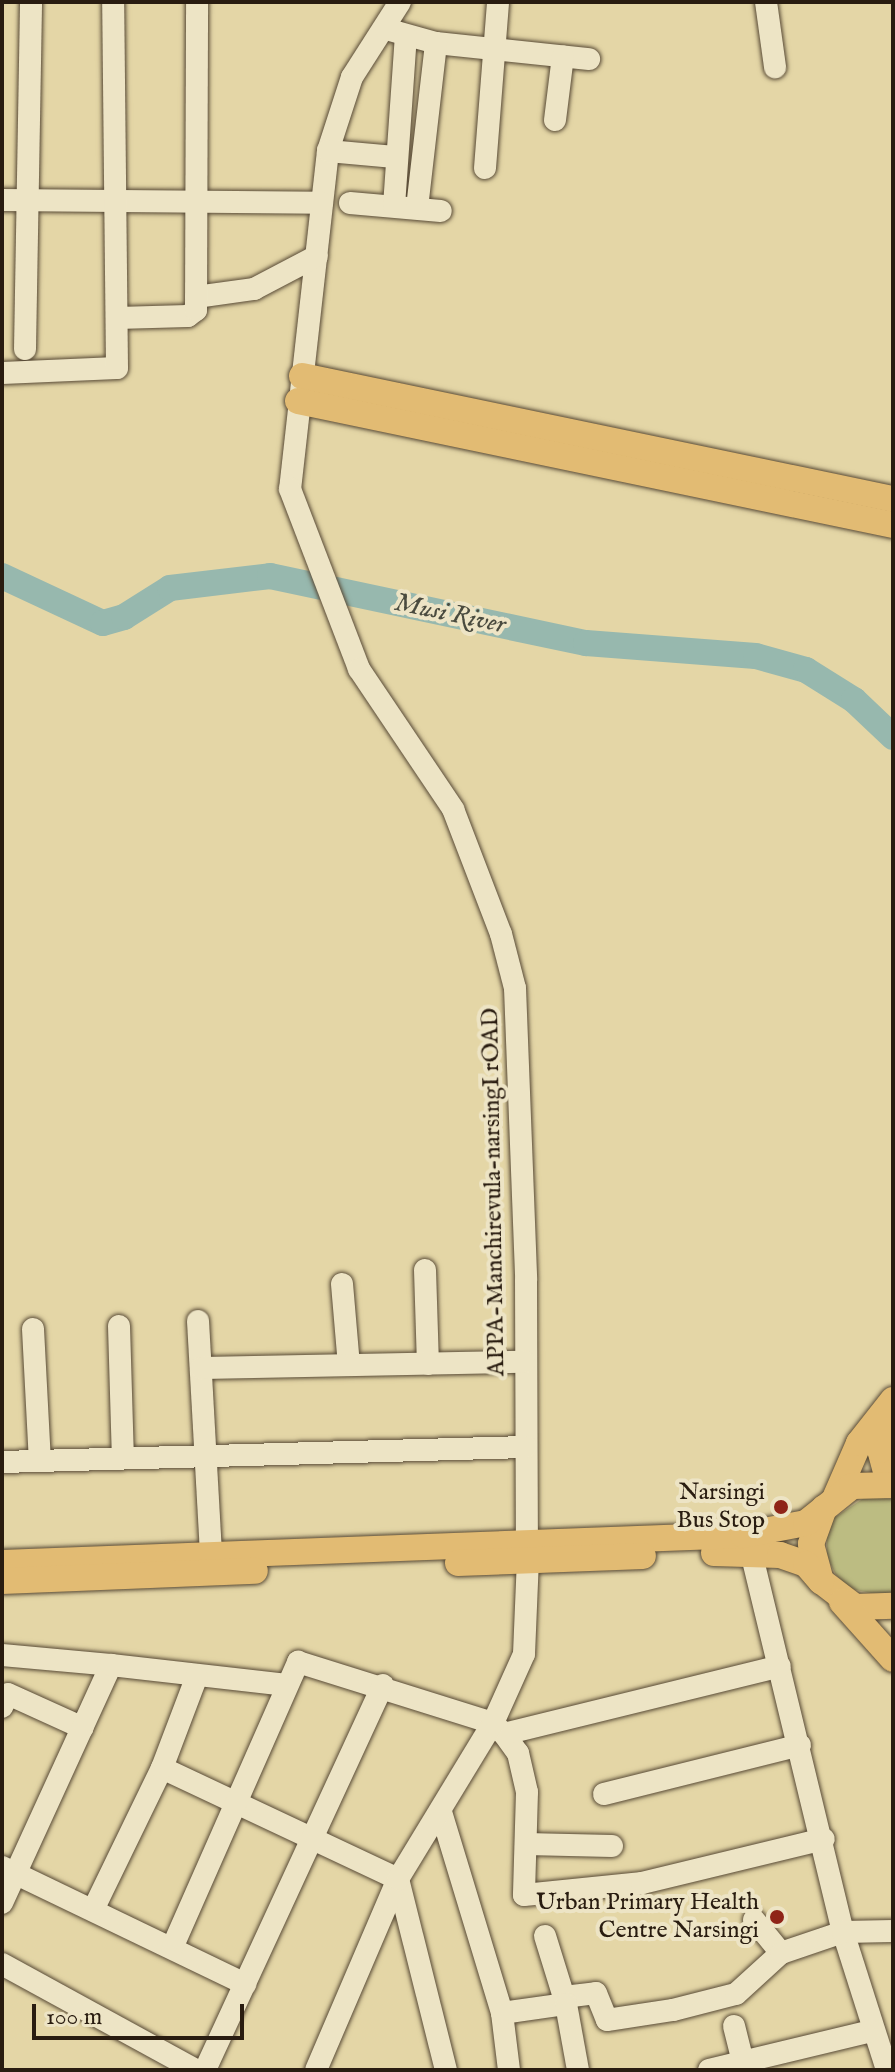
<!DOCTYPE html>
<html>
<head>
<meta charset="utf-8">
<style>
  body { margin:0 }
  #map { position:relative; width:895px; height:2072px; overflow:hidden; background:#e4d6a6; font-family:"IM FELL English",serif }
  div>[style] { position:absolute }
  .green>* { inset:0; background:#bcbc82 }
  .river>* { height:26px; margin:-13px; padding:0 13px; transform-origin:13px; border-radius:13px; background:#97b8ae }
  .roads { filter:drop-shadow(0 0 2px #584a36) drop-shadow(0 0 2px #584a36) }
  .minor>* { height:22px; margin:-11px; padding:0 11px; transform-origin:11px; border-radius:11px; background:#ede4c5 }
  .major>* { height:26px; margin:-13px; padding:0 13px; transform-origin:13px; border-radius:13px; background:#e2bb73 }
  .dots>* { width:22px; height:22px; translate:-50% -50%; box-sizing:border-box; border:4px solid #ede4c5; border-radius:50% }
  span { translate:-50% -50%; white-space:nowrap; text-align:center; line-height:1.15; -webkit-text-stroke:8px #ede4c5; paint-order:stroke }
  .street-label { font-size:24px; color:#291c10 }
  .poi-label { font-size:24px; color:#291c10 }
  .right { translate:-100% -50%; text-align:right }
  .water-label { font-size:26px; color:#4a4b3f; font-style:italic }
  .frame { position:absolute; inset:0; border:4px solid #291c10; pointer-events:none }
  .scale { position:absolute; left:32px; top:2004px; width:212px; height:36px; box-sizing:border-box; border:4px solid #291c10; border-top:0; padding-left:10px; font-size:24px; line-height:28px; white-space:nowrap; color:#291c10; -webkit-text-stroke:6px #ede4c5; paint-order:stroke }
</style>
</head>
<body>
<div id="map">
  <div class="green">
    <div style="clip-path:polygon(867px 1496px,893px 1499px,893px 1592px,881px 1595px,851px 1589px,836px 1575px,827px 1557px,827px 1537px,834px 1518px)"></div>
  </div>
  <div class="river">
    <div style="left:2px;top:576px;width:111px;rotate:25deg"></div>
    <div style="left:103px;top:623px;width:22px;rotate:-16deg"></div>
    <div style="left:124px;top:617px;width:54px;rotate:-32.2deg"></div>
    <div style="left:170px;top:588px;width:101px;rotate:-6.8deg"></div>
    <div style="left:270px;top:576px;width:323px;rotate:12deg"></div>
    <div style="left:586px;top:643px;width:170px;rotate:4.4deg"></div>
    <div style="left:756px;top:656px;width:52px;rotate:15.6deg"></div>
    <div style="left:806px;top:670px;width:57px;rotate:32deg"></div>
    <div style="left:854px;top:700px;width:54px;rotate:43.5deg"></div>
  </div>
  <div class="roads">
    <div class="minor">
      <div style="left:400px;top:2px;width:89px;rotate:122.6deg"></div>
      <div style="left:352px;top:77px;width:78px;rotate:108deg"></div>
      <div style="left:328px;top:151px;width:340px;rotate:96.4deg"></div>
      <div style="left:290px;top:489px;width:193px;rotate:69deg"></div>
      <div style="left:359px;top:669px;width:169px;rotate:56.1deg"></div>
      <div style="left:453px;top:809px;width:134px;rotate:69deg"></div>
      <div style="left:501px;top:934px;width:56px;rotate:75.5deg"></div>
      <div style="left:515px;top:988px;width:292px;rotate:87.8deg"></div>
      <div style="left:526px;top:1280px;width:261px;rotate:89.8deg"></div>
      <div style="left:766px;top:2px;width:66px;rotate:82.1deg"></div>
      <div style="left:386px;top:29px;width:52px;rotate:15.6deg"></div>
      <div style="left:436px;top:43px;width:154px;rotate:6deg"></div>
      <div style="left:555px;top:120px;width:64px;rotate:-82.9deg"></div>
      <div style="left:328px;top:151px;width:67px;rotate:5.1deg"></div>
      <div style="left:485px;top:168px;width:167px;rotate:-85.5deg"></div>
      <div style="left:2px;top:200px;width:320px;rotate:0.5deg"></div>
      <div style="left:350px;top:203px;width:91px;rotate:5deg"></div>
      <div style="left:394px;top:206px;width:170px;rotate:-86deg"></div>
      <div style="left:417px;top:208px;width:166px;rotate:-83.4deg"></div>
      <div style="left:196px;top:297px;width:59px;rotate:-7.9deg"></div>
      <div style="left:254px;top:289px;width:71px;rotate:-27.6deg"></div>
      <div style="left:117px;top:318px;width:71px;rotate:-1.6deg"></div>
      <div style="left:188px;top:316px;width:10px;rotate:-37deg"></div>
      <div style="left:196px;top:310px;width:308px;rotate:-89.8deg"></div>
      <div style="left:25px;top:349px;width:347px;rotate:-89deg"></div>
      <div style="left:2px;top:373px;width:115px;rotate:-2.5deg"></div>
      <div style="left:117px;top:368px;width:366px;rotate:-90.6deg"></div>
      <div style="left:425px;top:1270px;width:94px;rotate:88.2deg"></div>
      <div style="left:342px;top:1284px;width:81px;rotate:85.1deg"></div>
      <div style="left:198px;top:1321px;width:234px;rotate:86.8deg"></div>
      <div style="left:119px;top:1326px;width:132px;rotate:88.3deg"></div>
      <div style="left:33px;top:1329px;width:132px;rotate:87deg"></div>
      <div style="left:201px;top:1368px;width:323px;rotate:-1.1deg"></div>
      <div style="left:2px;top:1462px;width:524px;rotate:-1.64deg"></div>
      <div style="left:751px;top:1552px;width:391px;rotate:76.4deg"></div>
      <div style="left:843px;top:1932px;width:145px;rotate:72.3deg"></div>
      <div style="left:2px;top:1655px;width:109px;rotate:5.2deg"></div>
      <div style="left:2px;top:1707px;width:14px;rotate:-65deg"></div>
      <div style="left:8px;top:1694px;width:82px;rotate:24.4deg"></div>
      <div style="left:504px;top:1734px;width:284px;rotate:-13.8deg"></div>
      <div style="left:162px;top:1768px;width:261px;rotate:25.2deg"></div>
      <div style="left:398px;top:1879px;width:197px;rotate:75.9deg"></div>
      <div style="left:604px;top:1794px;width:202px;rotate:-14deg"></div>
      <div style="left:441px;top:1812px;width:210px;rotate:73.1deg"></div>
      <div style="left:502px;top:2013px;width:57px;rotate:83deg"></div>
      <div style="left:526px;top:1844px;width:86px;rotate:1.3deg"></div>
      <div style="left:2px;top:1867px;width:270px;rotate:25.7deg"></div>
      <div style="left:2px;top:1903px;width:262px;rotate:-65.4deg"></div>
      <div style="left:111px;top:1665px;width:177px;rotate:6.5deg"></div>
      <div style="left:93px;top:1910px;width:158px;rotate:-64.1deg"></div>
      <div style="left:162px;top:1768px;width:98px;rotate:-69.2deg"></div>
      <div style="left:754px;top:1920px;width:43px;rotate:50.7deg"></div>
      <div style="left:545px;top:1936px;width:71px;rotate:72.8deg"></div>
      <div style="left:172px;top:1948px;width:313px;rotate:-66.2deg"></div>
      <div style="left:298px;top:1662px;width:204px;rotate:17.4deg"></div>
      <div style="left:493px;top:1723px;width:16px;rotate:45deg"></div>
      <div style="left:504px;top:1734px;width:24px;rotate:54deg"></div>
      <div style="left:518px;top:1753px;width:40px;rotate:77deg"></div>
      <div style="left:527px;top:1792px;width:103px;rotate:91.7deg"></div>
      <div style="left:524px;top:1895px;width:119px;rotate:-5.8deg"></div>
      <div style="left:642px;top:1883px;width:187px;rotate:-13.6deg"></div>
      <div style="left:2px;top:1964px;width:221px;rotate:28.7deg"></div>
      <div style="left:564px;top:1997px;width:32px;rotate:-7deg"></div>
      <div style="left:596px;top:1993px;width:29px;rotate:68deg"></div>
      <div style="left:607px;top:2020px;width:67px;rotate:-8.6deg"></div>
      <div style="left:673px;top:2010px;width:65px;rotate:-14.3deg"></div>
      <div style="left:736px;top:1994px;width:61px;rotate:-42.3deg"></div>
      <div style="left:781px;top:1953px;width:65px;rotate:-18.7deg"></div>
      <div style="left:843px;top:1932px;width:50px;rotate:-1.1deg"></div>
      <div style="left:502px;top:2013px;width:65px;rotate:-8deg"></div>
      <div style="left:566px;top:2004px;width:67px;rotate:79.7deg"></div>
      <div style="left:734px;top:2026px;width:45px;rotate:76deg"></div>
      <div style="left:205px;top:2070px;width:424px;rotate:-65.2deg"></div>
      <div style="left:316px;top:2070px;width:208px;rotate:-66.8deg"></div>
      <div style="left:398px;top:1879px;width:183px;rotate:-58.7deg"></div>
      <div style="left:493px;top:1723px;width:76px;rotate:-65.8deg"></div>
      <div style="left:524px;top:1654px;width:94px;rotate:-87.6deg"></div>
      <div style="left:709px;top:2070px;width:167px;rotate:-13.5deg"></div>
    </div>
    <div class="major">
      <div style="left:302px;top:376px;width:604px;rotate:11.76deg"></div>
      <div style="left:298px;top:401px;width:608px;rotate:11.77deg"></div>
      <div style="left:889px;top:1483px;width:34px;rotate:-105deg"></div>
      <div style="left:880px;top:1450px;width:28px;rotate:-63deg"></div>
      <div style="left:836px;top:1496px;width:58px;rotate:-66.5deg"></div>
      <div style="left:859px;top:1443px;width:55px;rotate:-51.7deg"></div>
      <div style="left:824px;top:1508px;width:38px;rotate:110deg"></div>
      <div style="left:811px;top:1544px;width:38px;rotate:75deg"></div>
      <div style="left:821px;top:1581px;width:43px;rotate:37.4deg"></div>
      <div style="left:855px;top:1607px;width:38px;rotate:-2deg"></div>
      <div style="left:714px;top:1553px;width:66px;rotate:1.7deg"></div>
      <div style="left:780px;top:1555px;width:28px;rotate:19deg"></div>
      <div style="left:806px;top:1564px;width:23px;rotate:49deg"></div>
      <div style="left:2px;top:1563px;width:742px;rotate:-2.16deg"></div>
      <div style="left:743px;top:1535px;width:64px;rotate:-10.8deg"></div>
      <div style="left:806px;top:1523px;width:59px;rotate:-38.8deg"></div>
      <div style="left:852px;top:1486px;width:41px;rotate:-1.4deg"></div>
      <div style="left:458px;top:1563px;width:185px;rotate:-2.2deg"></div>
      <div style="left:2px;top:1581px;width:253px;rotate:-2.3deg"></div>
      <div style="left:842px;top:1602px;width:76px;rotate:48.2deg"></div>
    </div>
  </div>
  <div class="dots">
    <div style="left:781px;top:1507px;background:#8f2418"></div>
    <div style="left:777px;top:1917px;background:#8f2418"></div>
  </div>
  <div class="street-label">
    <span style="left:494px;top:1192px;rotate:-91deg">APPA-Manchirevula-narsingI rOAD</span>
  </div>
  <div class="poi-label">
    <span class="right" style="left:765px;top:1507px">Narsingi<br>Bus Stop</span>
    <span class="right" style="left:759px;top:1917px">Urban Primary Health<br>Centre Narsingi</span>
  </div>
  <div class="water-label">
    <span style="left:450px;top:614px;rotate:12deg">Musi River</span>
  </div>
  <div class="frame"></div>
  <div class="scale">100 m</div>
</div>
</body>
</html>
